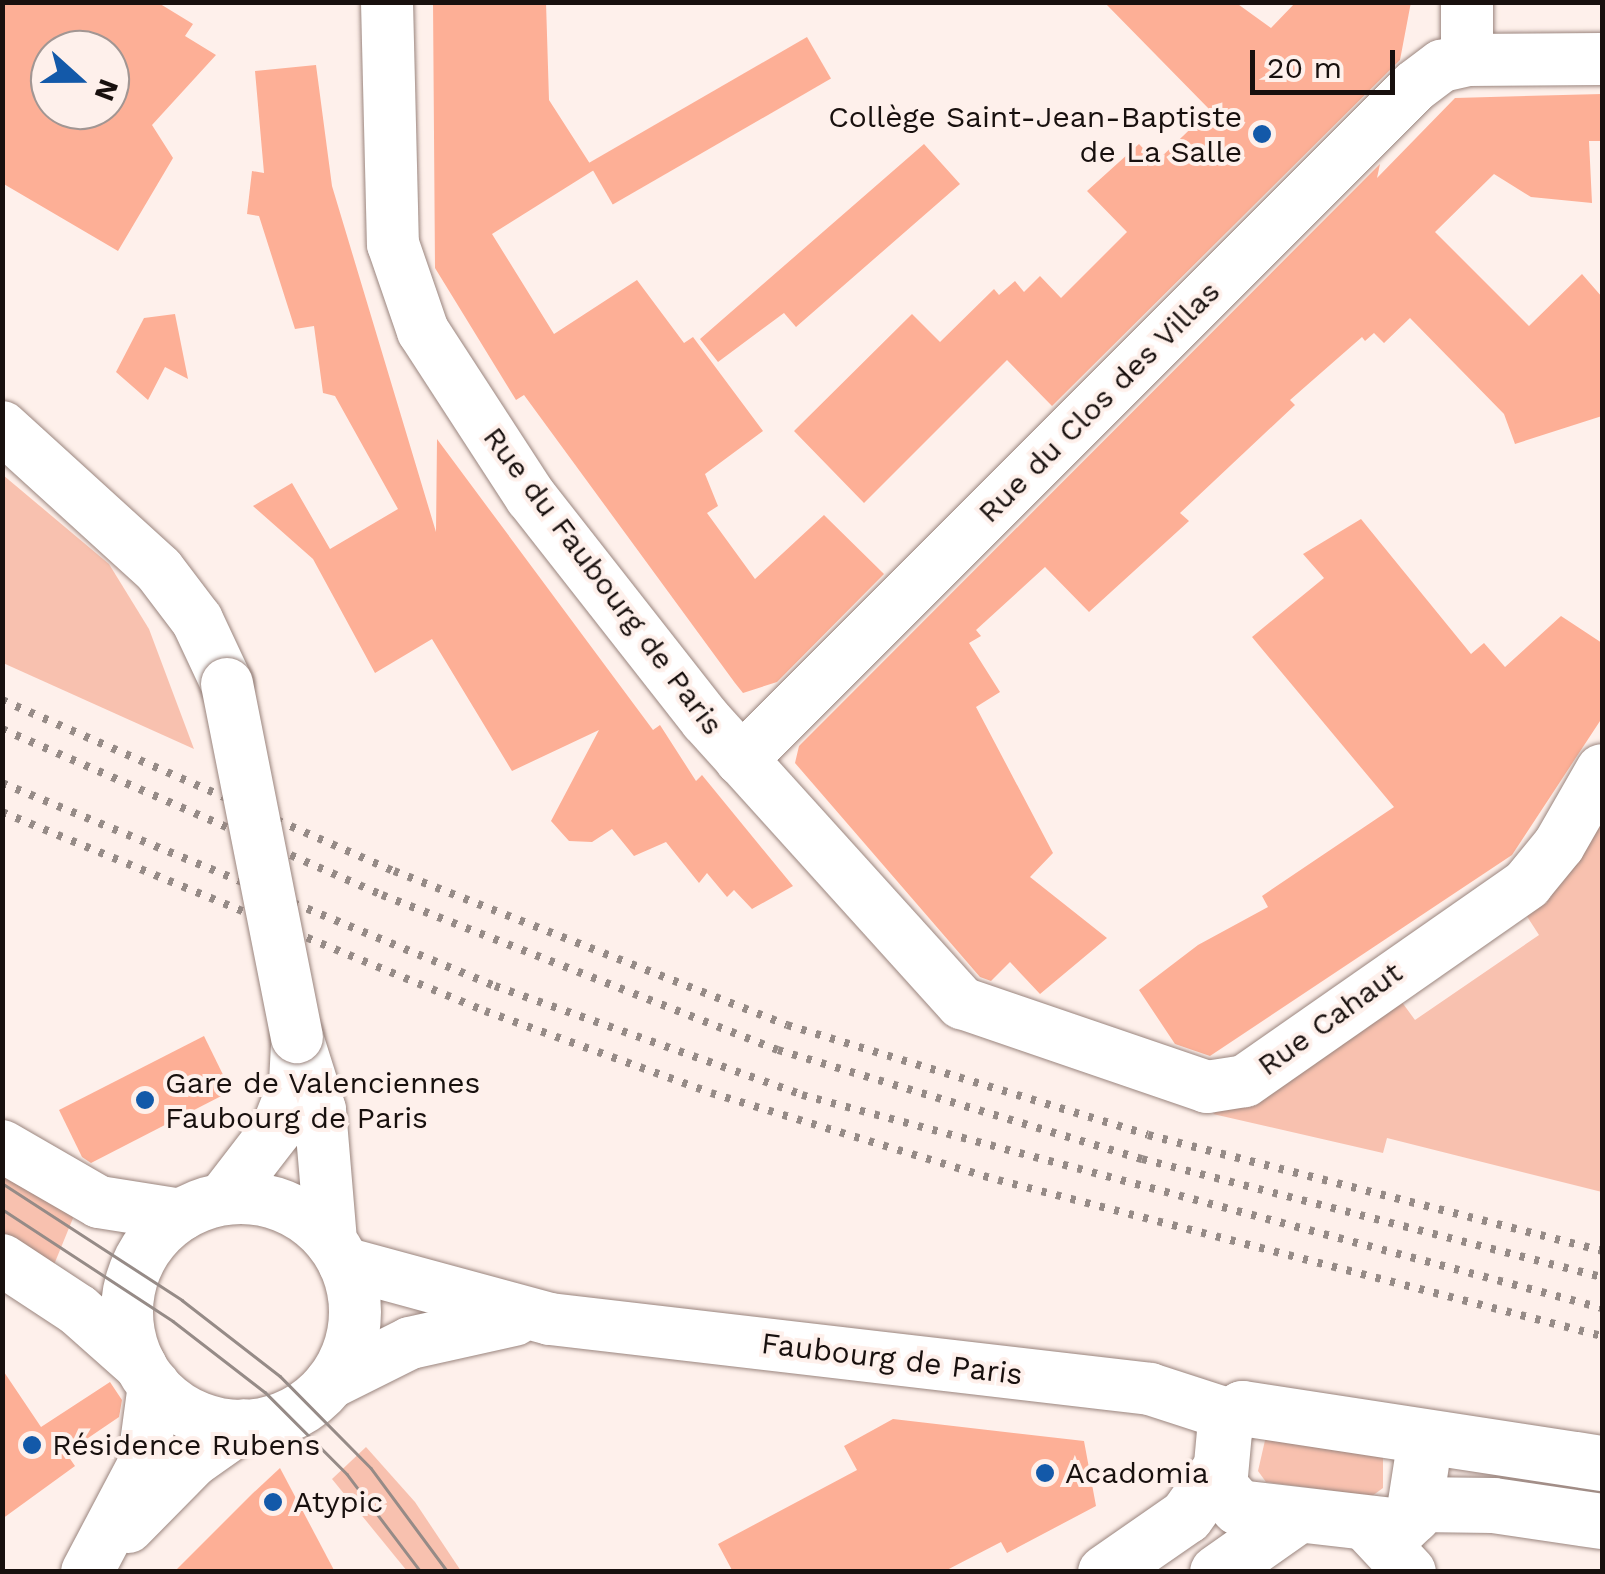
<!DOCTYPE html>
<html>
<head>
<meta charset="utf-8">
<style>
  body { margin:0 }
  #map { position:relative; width:1605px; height:1574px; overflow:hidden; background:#fef0eb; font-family:"Work Sans",sans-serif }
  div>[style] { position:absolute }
  .green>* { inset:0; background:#f8c1af }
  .building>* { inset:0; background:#fdaf96; transform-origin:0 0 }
  .roads { filter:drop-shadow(0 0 2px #9a857e) drop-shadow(0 0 2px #9a857e) }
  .street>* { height:52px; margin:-26px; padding:0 26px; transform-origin:26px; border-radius:26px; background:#fff }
  .street>.ring { margin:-26px; padding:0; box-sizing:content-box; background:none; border:52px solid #fff; border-radius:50% }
  .secondary>* { height:55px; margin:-27.5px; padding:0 27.5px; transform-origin:27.5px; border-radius:27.5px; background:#fff }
  .tram>* { height:2.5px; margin:-1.25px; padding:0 1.25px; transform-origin:1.25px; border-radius:1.25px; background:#968b87 }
  .rail>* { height:8px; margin-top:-4px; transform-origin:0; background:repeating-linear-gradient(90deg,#968b87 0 5px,transparent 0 15px) }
  .bridges { filter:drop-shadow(0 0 2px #9a857e) drop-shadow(0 0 2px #9a857e) }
  .street-bridge>* { height:52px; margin:-26px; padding:0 26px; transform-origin:26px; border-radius:26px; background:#fff }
  .dots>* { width:28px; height:28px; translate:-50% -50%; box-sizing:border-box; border:5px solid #fef0eb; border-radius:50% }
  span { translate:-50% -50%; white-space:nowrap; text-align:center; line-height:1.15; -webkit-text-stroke:8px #fef0eb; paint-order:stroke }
  .poi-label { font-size:30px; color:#18100e }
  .right { translate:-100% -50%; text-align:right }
  .left { translate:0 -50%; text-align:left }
  .street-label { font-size:30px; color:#18100e }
  .frame { position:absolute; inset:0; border:5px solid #18100e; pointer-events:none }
  .north { position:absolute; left:30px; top:30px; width:100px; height:100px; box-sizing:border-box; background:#fef0eb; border:2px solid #a29693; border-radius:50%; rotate:111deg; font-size:28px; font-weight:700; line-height:40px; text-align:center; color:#18100e }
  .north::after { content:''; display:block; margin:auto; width:35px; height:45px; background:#1359a9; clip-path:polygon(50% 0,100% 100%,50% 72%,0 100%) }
  .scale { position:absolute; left:1250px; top:50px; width:145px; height:45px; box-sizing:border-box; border:5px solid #18100e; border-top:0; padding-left:12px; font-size:30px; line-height:35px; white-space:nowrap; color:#18100e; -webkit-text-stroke:8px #fef0eb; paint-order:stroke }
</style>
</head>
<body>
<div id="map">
  <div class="green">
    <div style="clip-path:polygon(3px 475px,109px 564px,149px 629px,194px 749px,3px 663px)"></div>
    <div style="clip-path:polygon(1602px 802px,1602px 1192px,1387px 1138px,1383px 1153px,1213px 1114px,1393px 990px,1415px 1020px,1539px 935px,1519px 904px)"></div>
    <div style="clip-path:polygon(3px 1164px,78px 1206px,51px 1272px,3px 1243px)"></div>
    <div style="clip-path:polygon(1266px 1436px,1383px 1454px,1383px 1488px,1372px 1496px,1266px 1482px,1258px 1471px)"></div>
    <div style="clip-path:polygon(366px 1447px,415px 1502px,461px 1571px,407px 1571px,332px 1479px)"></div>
  </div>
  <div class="building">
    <div style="clip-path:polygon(evenodd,2px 2px,157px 2px,193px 24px,185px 36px,216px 55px,152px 125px,173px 158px,118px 251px,2px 183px,2px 2px,50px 50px,110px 50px,110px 110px,50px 110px,50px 50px)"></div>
    <div style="clip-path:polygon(433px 2px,546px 2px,549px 100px,594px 170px,492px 234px,554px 334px,637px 280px,684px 343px,693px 337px,763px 431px,705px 474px,718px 506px,707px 513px,755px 579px,824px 515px,884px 574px,777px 682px,743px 693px,735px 683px,524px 395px,516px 400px,435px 268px)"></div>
    <div style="clip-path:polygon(1104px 2px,1235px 2px,1271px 28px,1296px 2px,1411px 2px,1400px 60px,1052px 406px,1007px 360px,864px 503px,794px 431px,912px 314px,940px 342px,994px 289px,999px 295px,1015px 281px,1024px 292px,1040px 276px,1061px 298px,1127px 232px,1087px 191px,1139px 144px,1156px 162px,1210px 110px)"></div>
    <div style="left:807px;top:37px;width:48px;height:252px;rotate:60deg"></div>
    <div style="clip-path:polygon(316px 65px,332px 186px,436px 532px,437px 439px,653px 730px,660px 725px,696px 781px,702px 775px,793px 886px,752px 909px,734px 890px,727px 897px,707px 873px,699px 883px,666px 842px,634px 856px,612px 829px,592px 842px,569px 841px,551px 821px,599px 730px,512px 771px,432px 639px,375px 673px,313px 559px,253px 506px,292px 483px,330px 549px,398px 509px,335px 396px,323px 393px,314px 326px,295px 329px,259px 216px,247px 214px,252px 171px,264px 173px,255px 71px)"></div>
    <div style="clip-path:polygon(1602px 94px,1602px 141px,1589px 141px,1592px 203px,1531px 197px,1494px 174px,1435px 232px,1529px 326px,1582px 274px,1602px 297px,1602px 416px,1515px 444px,1504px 414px,1410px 318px,1384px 343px,1374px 333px,1365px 341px,1362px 337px,1290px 400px,1295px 405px,1180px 513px,1189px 521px,1089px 612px,1045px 567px,976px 630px,981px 636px,969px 643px,1000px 692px,976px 707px,1053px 853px,1030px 877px,1107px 938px,1040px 994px,1010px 962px,991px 981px,980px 977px,795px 763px,799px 746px,1380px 164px,1377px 178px,1455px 98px)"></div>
    <div style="clip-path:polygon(924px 144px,960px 184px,796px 327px,784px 313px,718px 362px,700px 339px)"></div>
    <div style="clip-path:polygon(175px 314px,188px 379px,165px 367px,148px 400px,116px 372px,144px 318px)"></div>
    <div style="clip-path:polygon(1361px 519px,1471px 654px,1484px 643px,1505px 667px,1561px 616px,1602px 643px,1602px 718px,1512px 855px,1210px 1056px,1175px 1044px,1139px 990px,1198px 945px,1268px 907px,1262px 896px,1394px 807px,1252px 637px,1324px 578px,1303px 554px)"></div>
    <div style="clip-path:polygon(204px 1036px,231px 1091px,91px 1163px,82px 1157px,59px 1110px)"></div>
    <div style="clip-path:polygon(2px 1369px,41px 1427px,110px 1382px,122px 1400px,119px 1417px,66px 1453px,75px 1466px,2px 1519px)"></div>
    <div style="clip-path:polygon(893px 1419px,1084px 1441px,1096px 1506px,1007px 1553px,1001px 1542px,943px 1572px,733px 1572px,718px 1544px,857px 1470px,844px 1446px)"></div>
    <div style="clip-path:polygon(280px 1468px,335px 1572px,174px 1572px,252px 1494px)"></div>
  </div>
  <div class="roads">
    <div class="street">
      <div style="left:387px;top:2px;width:242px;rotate:88.6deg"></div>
      <div style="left:393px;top:244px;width:92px;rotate:71deg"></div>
      <div style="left:423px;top:331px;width:198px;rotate:57deg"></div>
      <div style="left:531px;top:497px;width:283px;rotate:51.9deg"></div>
      <div style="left:706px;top:720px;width:382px;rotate:47.9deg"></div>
      <div style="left:962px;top:1003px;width:259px;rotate:18.9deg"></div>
      <div style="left:1207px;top:1087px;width:38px;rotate:-9deg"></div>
      <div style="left:1245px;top:1081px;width:344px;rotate:-34.9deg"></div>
      <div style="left:1527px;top:884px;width:50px;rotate:-50.6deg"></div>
      <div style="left:1559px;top:845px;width:86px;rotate:-60.2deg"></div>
      <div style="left:1467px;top:2px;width:58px;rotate:90deg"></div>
      <div style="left:1467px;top:60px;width:135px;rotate:-0.4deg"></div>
      <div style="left:2px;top:427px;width:212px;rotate:42.3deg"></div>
      <div style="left:159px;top:570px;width:63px;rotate:52.8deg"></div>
      <div style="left:197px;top:620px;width:71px;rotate:64.9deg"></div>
      <div style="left:741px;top:760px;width:953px;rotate:-45deg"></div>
      <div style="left:1415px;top:86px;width:34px;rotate:-37deg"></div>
      <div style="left:1442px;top:66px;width:26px;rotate:-13deg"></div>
      <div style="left:297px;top:1037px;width:77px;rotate:72.5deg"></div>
      <div style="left:320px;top:1110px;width:132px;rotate:85.2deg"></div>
      <div style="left:2px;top:1146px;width:112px;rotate:30deg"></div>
      <div style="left:99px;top:1202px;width:83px;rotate:9deg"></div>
      <div class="ring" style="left:127px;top:1198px;width:176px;height:176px"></div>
      <div style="left:223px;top:1199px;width:88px;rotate:-52.4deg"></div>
      <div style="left:277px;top:1129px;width:49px;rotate:-68.6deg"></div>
      <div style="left:295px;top:1083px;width:34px;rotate:-87deg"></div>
      <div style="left:2px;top:1260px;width:91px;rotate:33.3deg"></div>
      <div style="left:78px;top:1310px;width:84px;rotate:41.6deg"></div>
      <div style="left:344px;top:1263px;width:213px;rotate:15.2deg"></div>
      <div style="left:550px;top:1319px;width:604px;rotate:6.65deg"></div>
      <div style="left:1150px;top:1389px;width:84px;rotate:18deg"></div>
      <div style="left:330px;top:1383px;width:89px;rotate:-26.6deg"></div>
      <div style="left:410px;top:1343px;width:107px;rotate:-12.5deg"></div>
      <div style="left:1364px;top:1523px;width:67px;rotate:46.8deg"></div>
      <div style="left:128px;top:1527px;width:93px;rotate:-45.4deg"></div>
      <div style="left:193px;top:1461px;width:62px;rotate:-35.2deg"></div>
      <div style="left:87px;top:1572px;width:120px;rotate:-62.2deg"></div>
      <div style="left:143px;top:1466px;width:82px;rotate:-82.3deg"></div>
    </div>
    <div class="secondary">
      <div style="left:1419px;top:1438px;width:14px;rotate:73deg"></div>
      <div style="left:1423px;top:1451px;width:65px;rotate:98.9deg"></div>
      <div style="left:1413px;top:1515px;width:16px;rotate:137deg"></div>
      <div style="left:1401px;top:1526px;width:164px;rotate:-173.4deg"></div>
      <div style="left:1238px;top:1507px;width:28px;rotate:-132deg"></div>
      <div style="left:1219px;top:1486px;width:55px;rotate:-84.8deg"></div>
      <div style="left:1224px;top:1431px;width:17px;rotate:-69deg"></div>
      <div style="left:1230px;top:1415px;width:14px;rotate:-30deg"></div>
      <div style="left:1242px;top:1408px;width:364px;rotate:8.7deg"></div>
      <div style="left:1415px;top:1504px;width:78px;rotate:0.7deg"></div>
      <div style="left:1493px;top:1505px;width:110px;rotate:8.4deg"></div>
      <div style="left:1105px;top:1572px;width:98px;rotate:-34.7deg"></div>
      <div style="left:1186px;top:1516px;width:59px;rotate:-54.7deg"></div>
      <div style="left:1217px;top:1572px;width:99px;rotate:-35.1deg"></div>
    </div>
  </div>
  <div class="tram">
    <div style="left:2px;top:1183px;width:215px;rotate:33deg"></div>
    <div style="left:182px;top:1300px;width:124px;rotate:37.8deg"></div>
    <div style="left:280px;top:1376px;width:129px;rotate:45.3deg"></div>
    <div style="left:371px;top:1468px;width:129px;rotate:53.5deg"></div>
    <div style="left:2px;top:1209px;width:204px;rotate:33.2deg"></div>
    <div style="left:173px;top:1321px;width:116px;rotate:37.7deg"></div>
    <div style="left:265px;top:1392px;width:116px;rotate:45deg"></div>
    <div style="left:347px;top:1474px;width:123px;rotate:52.9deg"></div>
  </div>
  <div class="rail">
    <div style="left:2px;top:700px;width:428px;rotate:23.6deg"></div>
    <div style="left:394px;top:871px;width:422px;rotate:21.4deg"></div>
    <div style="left:787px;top:1025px;width:377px;rotate:16.9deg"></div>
    <div style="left:1148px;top:1135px;width:469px;rotate:14.3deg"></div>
    <div style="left:2px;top:729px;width:415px;rotate:23.6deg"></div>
    <div style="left:382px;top:895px;width:425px;rotate:21.4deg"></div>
    <div style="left:778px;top:1050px;width:380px;rotate:16.7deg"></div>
    <div style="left:1142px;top:1159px;width:475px;rotate:14.4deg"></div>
    <div style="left:2px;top:783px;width:533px;rotate:22.38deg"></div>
    <div style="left:495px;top:986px;width:326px;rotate:19.5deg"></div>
    <div style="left:802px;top:1095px;width:828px;rotate:14.91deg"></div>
    <div style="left:2px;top:812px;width:522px;rotate:22.39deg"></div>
    <div style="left:485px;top:1011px;width:240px;rotate:19.9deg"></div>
    <div style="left:711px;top:1093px;width:300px;rotate:16.9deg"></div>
    <div style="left:998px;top:1180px;width:624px;rotate:14.48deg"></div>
  </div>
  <div class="bridges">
    <div class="street-bridge">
      <div style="left:227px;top:684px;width:360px;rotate:78.8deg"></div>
    </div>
  </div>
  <div class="dots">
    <div style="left:1262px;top:134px;background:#1359a9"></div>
    <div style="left:145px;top:1100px;background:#1359a9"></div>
    <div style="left:32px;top:1445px;background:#1359a9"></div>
    <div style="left:1045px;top:1473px;background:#1359a9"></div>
    <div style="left:273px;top:1502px;background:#1359a9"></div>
  </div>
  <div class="poi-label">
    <span class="right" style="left:1242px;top:134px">Collège Saint-Jean-Baptiste<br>de La Salle</span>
    <span class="left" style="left:165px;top:1100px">Gare de Valenciennes<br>Faubourg de Paris</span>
    <span class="left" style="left:52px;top:1445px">Résidence Rubens</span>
    <span class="left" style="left:1065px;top:1473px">Acadomia</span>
    <span class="left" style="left:293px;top:1502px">Atypic</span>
  </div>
  <div class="street-label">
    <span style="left:1099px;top:402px;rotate:-45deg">Rue du Clos des Villas</span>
    <span style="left:603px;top:581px;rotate:53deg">Rue du Faubourg de Paris</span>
    <span style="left:1330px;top:1019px;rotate:-36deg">Rue Cahaut</span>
    <span style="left:892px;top:1359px;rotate:7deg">Faubourg de Paris</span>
  </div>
  <div class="frame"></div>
  <div class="north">N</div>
  <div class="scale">20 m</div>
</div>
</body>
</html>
